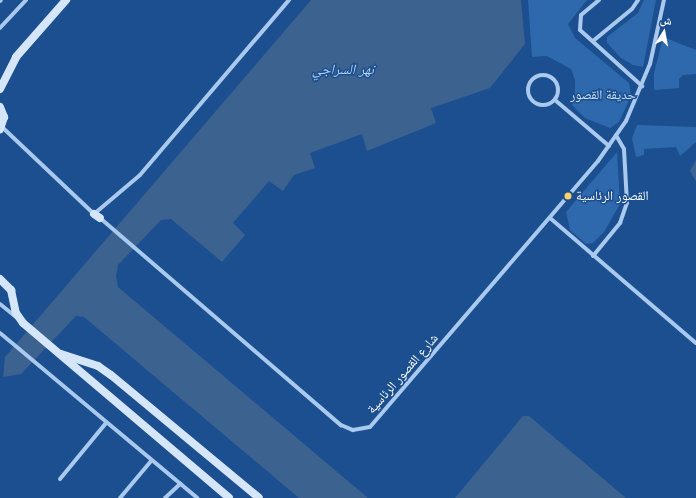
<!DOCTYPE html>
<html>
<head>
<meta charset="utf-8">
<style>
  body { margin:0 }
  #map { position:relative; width:696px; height:498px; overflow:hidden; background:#1b4f8f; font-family:"DM Sans","Noto Naskh Arabic",sans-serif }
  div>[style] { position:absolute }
  .green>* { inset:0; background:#2e69ad }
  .water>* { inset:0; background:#3c6290 }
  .street>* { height:4px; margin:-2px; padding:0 2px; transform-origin:2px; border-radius:2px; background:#a9c9ee }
  .street>.ring { margin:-2px; padding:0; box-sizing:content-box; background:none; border:4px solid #a9c9ee; border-radius:50% }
  .secondary>* { height:8px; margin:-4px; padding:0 4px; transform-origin:4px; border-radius:4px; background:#d6e6fa }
  .dots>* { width:11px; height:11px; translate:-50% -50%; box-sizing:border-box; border:2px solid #1b4f8f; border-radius:50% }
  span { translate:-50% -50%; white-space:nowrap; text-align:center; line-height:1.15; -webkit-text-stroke:3px #1b4f8f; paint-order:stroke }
  .park-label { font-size:13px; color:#cfe3fa }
  .poi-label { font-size:13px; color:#fff }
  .left { translate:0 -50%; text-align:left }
  .street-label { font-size:13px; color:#fff }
  .water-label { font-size:14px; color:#b5d3f5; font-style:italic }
  .north { position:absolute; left:644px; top:12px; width:40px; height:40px; -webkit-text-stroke:3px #1b4f8f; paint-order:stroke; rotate:11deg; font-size:11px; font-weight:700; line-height:16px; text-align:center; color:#fff }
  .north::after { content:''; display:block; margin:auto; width:14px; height:18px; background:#fff; clip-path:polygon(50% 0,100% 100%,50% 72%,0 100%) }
</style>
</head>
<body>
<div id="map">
  <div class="green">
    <div style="clip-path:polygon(528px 0,587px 0,568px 24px,575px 38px,629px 83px,631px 96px,619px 122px,610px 128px,585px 118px,572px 105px,575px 100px,575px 80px,571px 69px,547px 56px,532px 57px)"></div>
    <div style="clip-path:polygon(644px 0,656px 0,643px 67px,633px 65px,621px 58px,607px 43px,607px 37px,638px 13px)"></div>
    <div style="clip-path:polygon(663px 37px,696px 50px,696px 74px,683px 75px,679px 79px,679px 88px,654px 90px,654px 73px)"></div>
    <div style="clip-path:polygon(637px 125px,696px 127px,696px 142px,680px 156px,676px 147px,644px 149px,644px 155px,636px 157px,632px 138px)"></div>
    <div style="clip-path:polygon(617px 152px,620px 204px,604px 232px,593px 243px,586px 244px,570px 230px,566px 212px)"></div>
  </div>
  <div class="water">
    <div style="clip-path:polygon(311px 0,521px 0,525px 44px,490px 88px,431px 108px,436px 123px,367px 151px,362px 134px,310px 153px,315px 168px,294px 175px,283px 191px,269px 181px,233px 223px,245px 235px,222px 262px,171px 219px,161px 220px,118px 265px,116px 276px,118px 287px,368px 498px,299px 498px,84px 317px,76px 316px,21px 374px,3px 377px,5px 357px)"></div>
    <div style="clip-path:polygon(696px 160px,696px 181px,690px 171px)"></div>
    <div style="clip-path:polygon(523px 416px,529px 416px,626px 498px,455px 498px)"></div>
  </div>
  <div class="street">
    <div style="left:599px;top:0;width:23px;rotate:140deg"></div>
    <div style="left:581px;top:15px;width:15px;rotate:94deg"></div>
    <div style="left:580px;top:30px;width:84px;rotate:42.1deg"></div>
    <div style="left:0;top:1px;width:1px;rotate:-45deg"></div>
    <div style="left:0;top:28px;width:38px;rotate:-47deg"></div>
    <div style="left:593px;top:41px;width:50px;rotate:-39.4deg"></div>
    <div style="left:632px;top:9px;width:11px;rotate:-56deg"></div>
    <div class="ring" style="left:528px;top:75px;width:26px;height:26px"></div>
    <div style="left:555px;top:100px;width:71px;rotate:40.4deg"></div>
    <div style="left:2px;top:127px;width:127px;rotate:43.4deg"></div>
    <div style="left:94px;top:214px;width:60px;rotate:-40.3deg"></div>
    <div style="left:140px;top:175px;width:230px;rotate:-49.6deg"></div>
    <div style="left:100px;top:218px;width:318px;rotate:40.7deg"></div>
    <div style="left:341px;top:425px;width:13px;rotate:23deg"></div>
    <div style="left:353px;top:430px;width:17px;rotate:-10deg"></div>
    <div style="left:370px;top:427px;width:350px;rotate:-49.4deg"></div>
    <div style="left:598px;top:161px;width:49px;rotate:-55deg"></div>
    <div style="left:626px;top:121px;width:62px;rotate:-67.2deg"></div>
    <div style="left:650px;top:64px;width:66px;rotate:-77.7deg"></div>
    <div style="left:550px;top:218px;width:192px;rotate:40.6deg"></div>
    <div style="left:593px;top:256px;width:43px;rotate:-50.7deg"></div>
    <div style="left:620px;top:223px;width:21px;rotate:-71deg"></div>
    <div style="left:627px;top:203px;width:54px;rotate:-93.2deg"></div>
    <div style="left:624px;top:149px;width:16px;rotate:-120deg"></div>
    <div style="left:0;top:304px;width:21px;rotate:39deg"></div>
    <div style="left:0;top:333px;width:257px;rotate:39.9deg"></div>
    <div style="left:60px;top:479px;width:72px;rotate:-50.6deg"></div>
    <div style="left:120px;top:498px;width:48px;rotate:-50deg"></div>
    <div style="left:165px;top:498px;width:21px;rotate:-43deg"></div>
  </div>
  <div class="secondary">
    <div style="left:0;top:89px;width:36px;rotate:-63deg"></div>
    <div style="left:16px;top:57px;width:76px;rotate:-48.7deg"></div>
    <div style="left:0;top:107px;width:11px;rotate:68deg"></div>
    <div style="left:4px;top:117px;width:13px;rotate:108deg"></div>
    <div style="left:94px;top:214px;width:7px;rotate:34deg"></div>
    <div style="left:0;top:279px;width:16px;rotate:45deg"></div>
    <div style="left:11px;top:290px;width:24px;rotate:78deg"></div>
    <div style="left:16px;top:313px;width:12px;rotate:55deg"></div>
    <div style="left:23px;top:323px;width:270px;rotate:40.3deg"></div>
    <div style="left:61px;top:354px;width:39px;rotate:18deg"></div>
    <div style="left:98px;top:366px;width:16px;rotate:35deg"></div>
    <div style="left:111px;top:375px;width:192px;rotate:39.7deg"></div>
  </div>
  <div class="dots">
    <div style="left:568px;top:196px;background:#ffd166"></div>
  </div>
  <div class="park-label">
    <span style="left:603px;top:95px">حديقة القصور</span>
  </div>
  <div class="poi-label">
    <span class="left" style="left:576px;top:196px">القصور الرئاسية</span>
  </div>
  <div class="street-label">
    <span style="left:403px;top:374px;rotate:-49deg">شارع القصور الرئاسية</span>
  </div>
  <div class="water-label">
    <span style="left:343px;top:69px">نهر السراجي</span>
  </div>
  <div class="north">ش</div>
</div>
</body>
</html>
